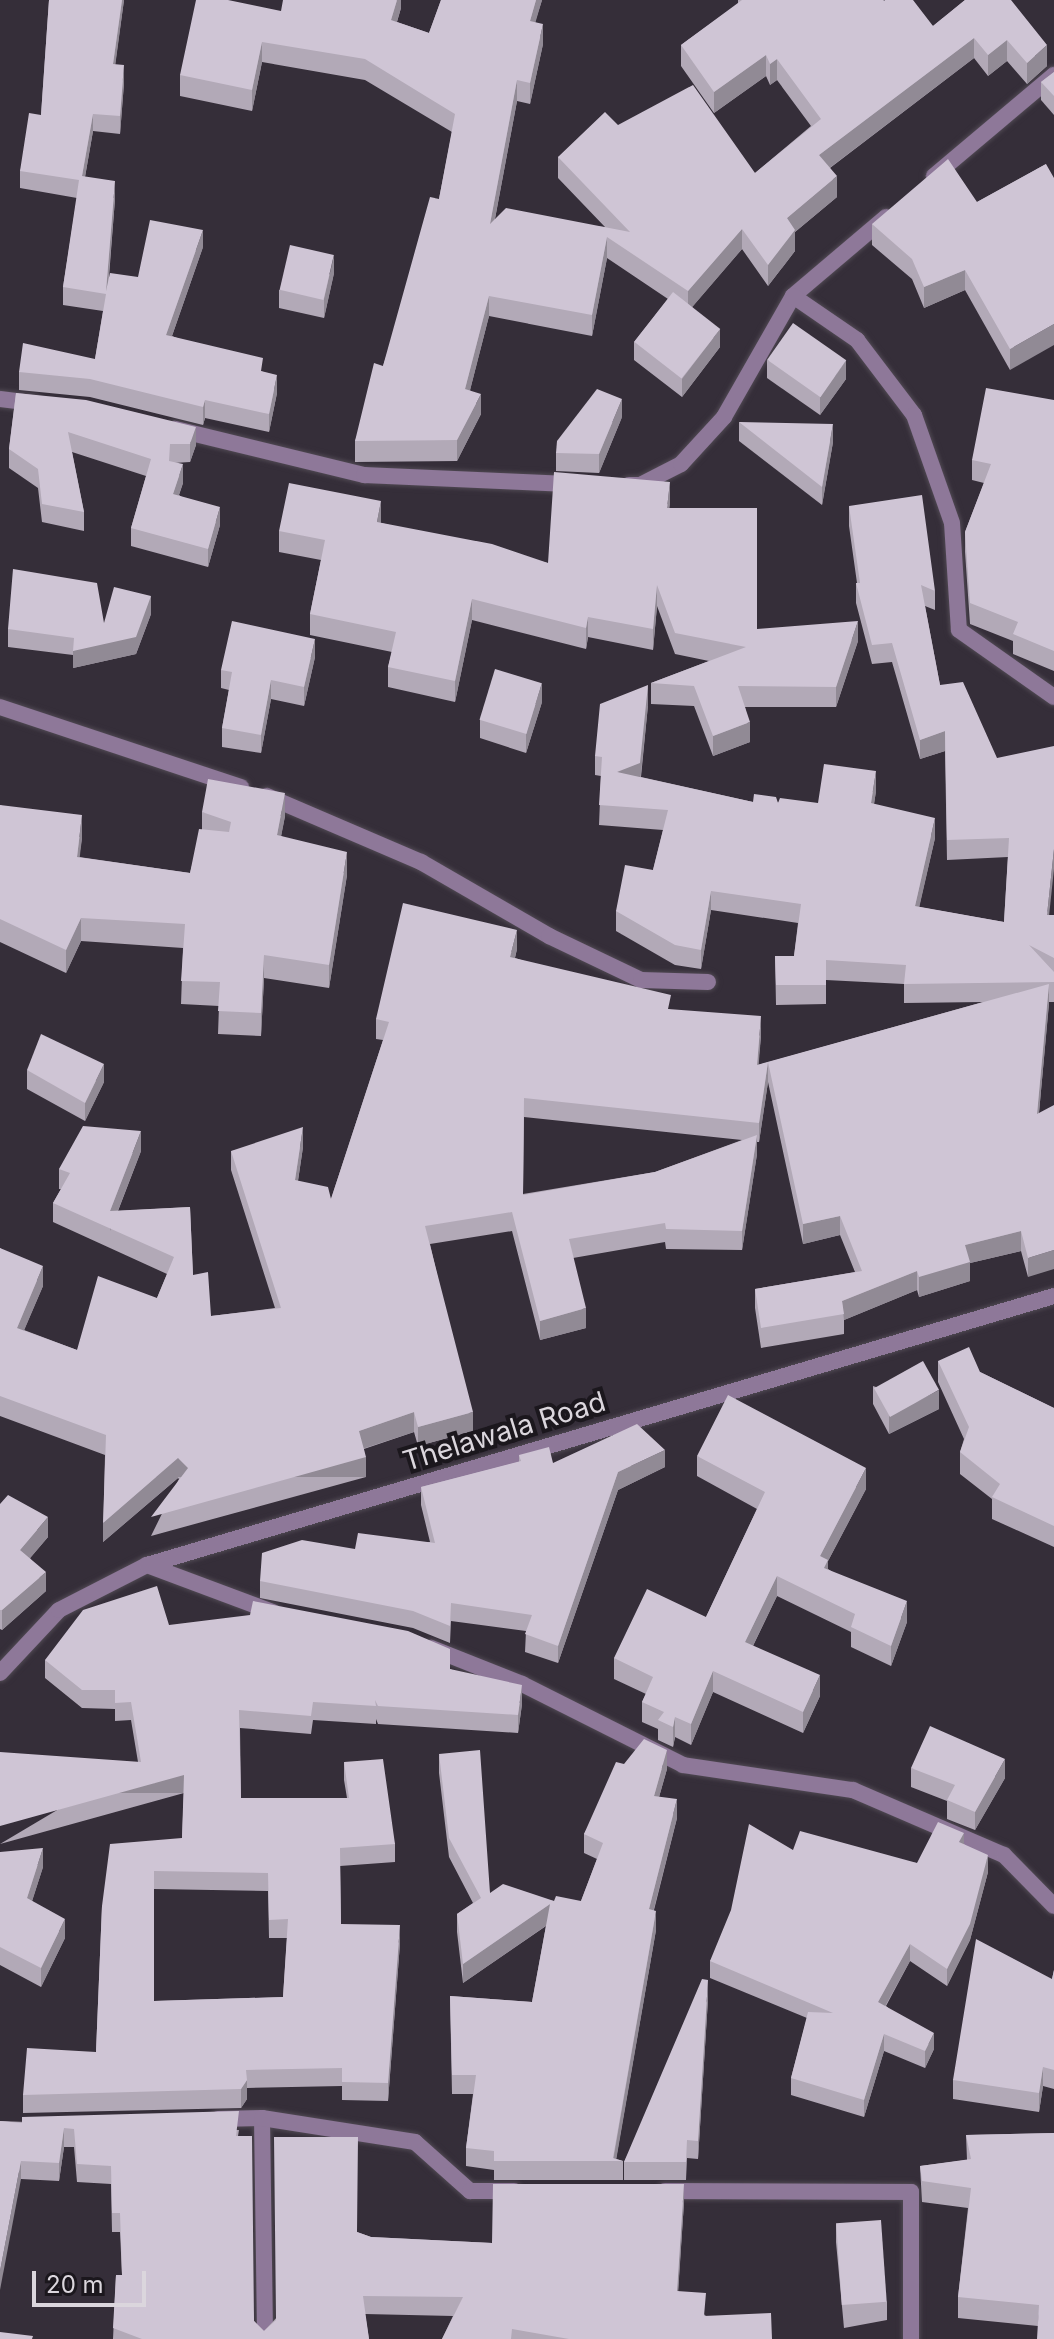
<!DOCTYPE html>
<html>
<head>
<meta charset="utf-8">
<style>
  body { margin:0 }
  #map { position:relative; width:1054px; height:2339px; overflow:hidden; background:#352e39; font-family:Inter,sans-serif }
  div>[style] { position:absolute }
  .roads { filter:drop-shadow(0 0 2px #504953) drop-shadow(0 0 2px #504953) }
  .minor>* { height:16px; margin:-8px; padding:0 8px; transform-origin:8px; border-radius:8px; background:#8e7899 }
  .wall>* { inset:0; background:#b2a9b7 }
  .shaded-wall>* { inset:0; background:#918a95; transform-origin:0 0 }
  .building>* { inset:0; background:#cfc5d5; transform-origin:0 0 }
  span { translate:-50% -50%; white-space:nowrap; text-align:center; line-height:1.15; -webkit-text-stroke:8px #1b171d; paint-order:stroke }
  .street-label { font-size:28px; color:#dbd6dd }
  .scale { position:absolute; left:32px; top:2271px; width:114px; height:36px; box-sizing:border-box; border:4px solid #dbd6dd; border-top:0; padding-left:10px; font-size:24px; line-height:28px; white-space:nowrap; color:#dbd6dd; -webkit-text-stroke:6px #1b171d; paint-order:stroke }
</style>
</head>
<body>
<div id="map">
  <div class="roads">
    <div class="minor">
      <div style="left:934px;top:176px;width:157px;rotate:-40.1deg"></div>
      <div style="left:793px;top:296px;width:122px;rotate:-40.3deg"></div>
      <div style="left:0;top:399px;width:34px;rotate:7deg"></div>
      <div style="left:175px;top:429px;width:195px;rotate:13.7deg"></div>
      <div style="left:364px;top:475px;width:210px;rotate:2.5deg"></div>
      <div style="left:629px;top:485px;width:11px"></div>
      <div style="left:640px;top:485px;width:46px;rotate:-27.1deg"></div>
      <div style="left:681px;top:464px;width:64px;rotate:-47.5deg"></div>
      <div style="left:724px;top:417px;width:139px;rotate:-60.3deg"></div>
      <div style="left:793px;top:296px;width:78px;rotate:34.5deg"></div>
      <div style="left:857px;top:340px;width:94px;rotate:52.8deg"></div>
      <div style="left:914px;top:415px;width:114px;rotate:70.6deg"></div>
      <div style="left:952px;top:523px;width:107px;rotate:86.3deg"></div>
      <div style="left:959px;top:630px;width:116px;rotate:35.2deg"></div>
      <div style="left:0;top:707px;width:254px;rotate:18.4deg"></div>
      <div style="left:267px;top:796px;width:168px;rotate:23.2deg"></div>
      <div style="left:421px;top:862px;width:148px;rotate:30deg"></div>
      <div style="left:549px;top:936px;width:102px;rotate:25.6deg"></div>
      <div style="left:641px;top:980px;width:67px;rotate:1.7deg"></div>
      <div style="left:147px;top:1565px;width:134px;rotate:20.5deg"></div>
      <div style="left:431px;top:1648px;width:98px;rotate:21.6deg"></div>
      <div style="left:522px;top:1684px;width:180px;rotate:26.7deg"></div>
      <div style="left:683px;top:1765px;width:172px;rotate:8.4deg"></div>
      <div style="left:853px;top:1790px;width:164px;rotate:23.3deg"></div>
      <div style="left:1004px;top:1855px;width:71px;rotate:45.6deg"></div>
      <div style="left:0;top:1673px;width:86px;rotate:-46.9deg"></div>
      <div style="left:59px;top:1610px;width:99px;rotate:-27.1deg"></div>
      <div style="left:147px;top:1565px;width:946px;rotate:-16.52deg"></div>
      <div style="left:262px;top:2118px;width:221px;rotate:89.2deg"></div>
      <div style="left:218px;top:2119px;width:44px;rotate:-1.3deg"></div>
      <div style="left:262px;top:2118px;width:155px;rotate:8.9deg"></div>
      <div style="left:415px;top:2142px;width:74px;rotate:41.7deg"></div>
      <div style="left:470px;top:2191px;width:44px"></div>
      <div style="left:665px;top:2191px;width:246px;rotate:0.2deg"></div>
      <div style="left:911px;top:2192px;width:147px;rotate:90deg"></div>
    </div>
  </div>
  <div class="wall">
    <div style="clip-path:polygon(49px 0,124px 0,115px 65px,124px 83px,120px 134px,93px 131px,85px 177px,115px 199px,109px 277px,138px 277px,203px 247px,172px 336px,263px 372px,277px 393px,269px 432px,205px 418px,203px 425px,90px 397px,19px 390px,19px 372px,95px 359px,103px 311px,63px 305px,63px 287px,77px 198px,20px 188px,20px 171px,41px 115px)"></div>
    <div style="clip-path:polygon(401px 0,401px 8px,397px 22px,429px 33px,441px 0,542px 0,535px 22px,543px 44px,530px 104px,517px 101px,495px 219px,605px 227px,558px 178px,558px 157px,618px 125px,755px 173px,811px 126px,777px 80px,770px 85px,766px 76px,714px 113px,681px 66px,681px 45px,738px 4px,738px 0,883px 0,933px 26px,965px 0,1047px 66px,1027px 84px,1007px 61px,988px 76px,974px 58px,830px 168px,837px 197px,795px 232px,795px 251px,768px 286px,742px 249px,692px 307px,720px 347px,682px 397px,634px 360px,634px 342px,668px 299px,607px 258px,592px 336px,489px 316px,470px 390px,481px 414px,457px 461px,355px 462px,355px 441px,383px 366px,439px 199px,452px 132px,365px 80px,262px 62px,252px 111px,180px 96px,180px 75px,281px 11px)"></div>
    <div style="clip-path:polygon(1054px 72px,1054px 115px,1041px 100px,1041px 82px)"></div>
    <div style="clip-path:polygon(1046px 164px,1010px 370px,965px 290px,924px 308px,912px 279px,872px 245px,872px 224px,977px 202px)"></div>
    <div style="clip-path:polygon(334px 273px,324px 318px,279px 308px,279px 290px)"></div>
    <div style="clip-path:polygon(767px 360px,846px 379px,820px 415px,767px 378px)"></div>
    <div style="clip-path:polygon(16px 393px,196px 445px,190px 462px,174px 463px,183px 483px,179px 495px,220px 525px,208px 567px,131px 546px,131px 528px,146px 476px,72px 452px,84px 512px,84px 531px,42px 522px,38px 488px,9px 468px,9px 449px)"></div>
    <div style="clip-path:polygon(1054px 400px,1054px 671px,1013px 654px,1013px 641px,970px 624px,965px 552px,965px 532px,984px 483px,972px 480px,972px 460px)"></div>
    <div style="clip-path:polygon(622px 417px,599px 473px,556px 471px,556px 453px)"></div>
    <div style="clip-path:polygon(739px 422px,833px 442px,822px 505px,739px 441px)"></div>
    <div style="clip-path:polygon(670px 503px,669px 508px,757px 629px,858px 641px,836px 707px,745px 707px,750px 742px,713px 756px,694px 706px,651px 704px,651px 683px,709px 661px,675px 654px,657px 606px,653px 650px,588px 637px,586px 649px,472px 620px,455px 702px,388px 687px,388px 667px,392px 652px,310px 635px,310px 614px,321px 560px,279px 552px,279px 531px,381px 523px,548px 563px)"></div>
    <div style="clip-path:polygon(evenodd,849px 506px,935px 591px,935px 610px,925px 606px,940px 685px,1049px 915px,1054px 915px,1054px 1002px,1049px 1002px,1039px 1113px,1028px 1277px,1021px 1251px,970px 1263px,970px 1281px,919px 1297px,917px 1290px,844px 1320px,844px 1334px,761px 1348px,755px 1308px,755px 1289px,855px 1272px,840px 1235px,803px 1244px,768px 1082px,759px 1142px,757px 1142px,757px 1154px,742px 1250px,666px 1249px,665px 1242px,573px 1258px,586px 1328px,540px 1340px,512px 1231px,430px 1244px,473px 1431px,418px 1446px,414px 1432px,364px 1449px,366px 1477px,151px 1536px,179px 1479px,178px 1478px,103px 1542px,105px 1455px,0 1416px,0 1248px,43px 1286px,24px 1330px,77px 1350px,157px 1298px,167px 1274px,53px 1222px,53px 1203px,61px 1189px,59px 1189px,59px 1169px,141px 1151px,118px 1211px,190px 1207px,193px 1275px,211px 1316px,275px 1308px,231px 1170px,231px 1151px,303px 1147px,298px 1181px,331px 1199px,383px 1040px,376px 1039px,376px 1019px,517px 949px,515px 958px,671px 1010px,761px 1036px,758px 1065px,983px 1002px,904px 1003px,904px 984px,826px 980px,826px 1004px,776px 1005px,775px 956px,794px 956px,798px 923px,711px 910px,701px 969px,675px 965px,616px 931px,616px 911px,653px 870px,663px 830px,599px 825px,601px 776px,595px 775px,595px 756px,648px 705px,641px 777px,753px 802px,818px 803px,876px 791px,874px 804px,935px 838px,919px 907px,1004px 922px,1008px 857px,947px 860px,945px 751px,920px 759px,892px 662px,872px 664px,856px 603px,856px 583px,857px 583px,849px 526px,849px 506px,524px 1117px,742px 1140px,655px 1172px,523px 1194px,524px 1117px)"></div>
    <div style="clip-path:polygon(151px 614px,136px 654px,73px 668px,73px 655px,8px 647px,8px 629px,104px 623px)"></div>
    <div style="clip-path:polygon(315px 657px,304px 706px,271px 699px,261px 753px,222px 747px,222px 728px,229px 690px,221px 688px,221px 670px)"></div>
    <div style="clip-path:polygon(542px 702px,526px 753px,480px 738px,480px 720px)"></div>
    <div style="clip-path:polygon(0 805px,82px 838px,79px 857px,190px 873px,202px 829px,202px 812px,285px 816px,281px 836px,347px 875px,329px 988px,264px 978px,261px 1036px,218px 1034px,219px 1006px,181px 1004px,183px 948px,81px 941px,66px 973px,0 942px)"></div>
    <div style="clip-path:polygon(27px 1070px,104px 1082px,85px 1121px,27px 1089px)"></div>
    <div style="clip-path:polygon(938px 1361px,980px 1372px,1054px 1408px,1054px 1547px,992px 1519px,992px 1499px,960px 1474px,960px 1452px,964px 1439px,938px 1382px)"></div>
    <div style="clip-path:polygon(873px 1386px,939px 1409px,889px 1434px,873px 1404px)"></div>
    <div style="clip-path:polygon(519px 1455px,553px 1463px,665px 1467px,618px 1490px,558px 1663px,525px 1652px,526px 1631px,451px 1621px,450px 1643px,413px 1628px,260px 1598px,260px 1581px,355px 1549px,430px 1542px,421px 1505px,421px 1487px,519px 1462px)"></div>
    <div style="clip-path:polygon(697px 1456px,866px 1489px,828px 1561px,828px 1569px,907px 1622px,891px 1666px,851px 1647px,851px 1632px,777px 1596px,753px 1646px,820px 1696px,803px 1733px,713px 1692px,691px 1745px,675px 1737px,673px 1747px,658px 1740px,658px 1729px,642px 1722px,642px 1702px,646px 1694px,614px 1679px,614px 1658px,706px 1617px,757px 1509px,697px 1476px)"></div>
    <div style="clip-path:polygon(0 1504px,48px 1537px,30px 1558px,46px 1591px,2px 1630px,0 1629px)"></div>
    <div style="clip-path:polygon(evenodd,169px 1625px,450px 1669px,522px 1704px,518px 1733px,378px 1724px,376px 1719px,376px 1724px,313px 1720px,311px 1734px,240px 1728px,241px 1798px,347px 1798px,344px 1780px,344px 1762px,395px 1844px,395px 1862px,340px 1866px,341px 1924px,400px 1943px,388px 2101px,342px 2100px,342px 2086px,247px 2088px,247px 2099px,241px 2108px,23px 2113px,23px 2095px,96px 2052px,102px 1906px,182px 1838px,184px 1793px,0 1844px,138px 1762px,131px 1720px,115px 1721px,115px 1709px,82px 1708px,45px 1678px,45px 1660px,169px 1625px,154px 1889px,268px 1891px,269px 1938px,287px 1938px,283px 1997px,154px 2001px,154px 1889px)"></div>
    <div style="clip-path:polygon(439px 1754px,490px 1893px,554px 1901px,581px 1901px,597px 1859px,584px 1853px,584px 1834px,624px 1764px,667px 1769px,659px 1797px,677px 1818px,654px 1910px,656px 1930px,616px 2159px,623px 2161px,623px 2180px,494px 2180px,494px 2170px,466px 2166px,466px 2148px,473px 2094px,452px 2094px,450px 1996px,532px 2002px,546px 1926px,463px 1983px,457px 1932px,457px 1914px,473px 1903px,449px 1857px,439px 1773px)"></div>
    <div style="clip-path:polygon(911px 1768px,1005px 1778px,975px 1830px,947px 1819px,947px 1801px,911px 1787px)"></div>
    <div style="clip-path:polygon(964px 1844px,988px 1872px,970px 1940px,947px 1986px,910px 1961px,886px 2006px,934px 2049px,925px 2068px,884px 2051px,864px 2117px,791px 2095px,791px 2078px,807px 2018px,710px 1978px,710px 1961px,793px 1850px,917px 1863px)"></div>
    <div style="clip-path:polygon(0 1852px,43px 1867px,32px 1901px,65px 1938px,41px 1987px,0 1965px)"></div>
    <div style="clip-path:polygon(1054px 1970px,1054px 2089px,1043px 2086px,1039px 2112px,953px 2099px,953px 2080px,1052px 1979px)"></div>
    <div style="clip-path:polygon(708px 1999px,698px 2159px,687px 2158px,686px 2180px,624px 2180px,624px 2162px)"></div>
    <div style="clip-path:polygon(0 2121px,239px 2130px,238px 2136px,254px 2321px,264px 2331px,357px 2232px,371px 2237px,492px 2243px,684px 2202px,678px 2291px,706px 2316px,772px 2339px,442px 2339px,453px 2316px,365px 2314px,369px 2339px,113px 2339px,116px 2275px,122px 2275px,120px 2232px,112px 2232px,111px 2184px,77px 2182px,74px 2147px,64px 2147px,59px 2181px,21px 2179px)"></div>
    <div style="clip-path:polygon(1054px 2133px,1038px 2326px,958px 2318px,958px 2297px,968px 2208px,922px 2202px,920px 2166px,967px 2160px,966px 2135px)"></div>
    <div style="clip-path:polygon(836px 2223px,887px 2302px,887px 2320px,844px 2328px,836px 2242px)"></div>
  </div>
  <div class="shaded-wall">
    <div style="clip-path:polygon(122px 0,124px 0,113px 82px,113px 64px)"></div>
    <div style="clip-path:polygon(397px 0,401px 0,401px 8px,391px 41px,391px 20px)"></div>
    <div style="clip-path:polygon(536px 0,542px 0,530px 41px,530px 21px)"></div>
    <div style="clip-path:polygon(543px 24px,543px 44px,530px 104px,530px 83px)"></div>
    <div style="clip-path:polygon(974px 38px,974px 58px,819px 176px,819px 155px)"></div>
    <div style="clip-path:polygon(1007px 40px,1007px 61px,988px 76px,988px 55px)"></div>
    <div style="clip-path:polygon(262px 42px,262px 62px,252px 111px,252px 90px)"></div>
    <div style="clip-path:polygon(1047px 45px,1047px 66px,1027px 84px,1027px 63px)"></div>
    <div style="clip-path:polygon(766px 55px,766px 76px,714px 113px,714px 92px)"></div>
    <div style="clip-path:polygon(777px 59px,777px 80px,770px 85px,770px 64px)"></div>
    <div style="clip-path:polygon(124px 65px,124px 83px,120px 134px,120px 116px)"></div>
    <div style="clip-path:polygon(517px 80px,517px 101px,490px 245px,490px 224px)"></div>
    <div style="clip-path:polygon(93px 114px,93px 131px,82px 194px,82px 176px)"></div>
    <div style="clip-path:polygon(837px 176px,837px 197px,795px 232px,795px 251px,768px 286px,768px 265px,787px 218px)"></div>
    <div style="clip-path:polygon(115px 181px,115px 199px,106px 309px,106px 291px)"></div>
    <div style="clip-path:polygon(742px 229px,742px 249px,688px 312px,688px 291px)"></div>
    <div style="clip-path:polygon(203px 230px,203px 247px,166px 353px,166px 335px)"></div>
    <div style="clip-path:polygon(607px 237px,607px 258px,592px 336px,592px 315px)"></div>
    <div style="clip-path:polygon(334px 255px,334px 273px,324px 318px,324px 299px)"></div>
    <div style="clip-path:polygon(965px 270px,965px 290px,924px 308px,924px 287px)"></div>
    <div style="clip-path:polygon(489px 296px,489px 316px,465px 410px,465px 389px)"></div>
    <div style="clip-path:polygon(1054px 324px,1054px 345px,1010px 370px,1010px 349px)"></div>
    <div style="clip-path:polygon(720px 329px,720px 347px,682px 397px,682px 379px)"></div>
    <div style="clip-path:polygon(846px 360px,846px 379px,820px 415px,820px 397px)"></div>
    <div style="clip-path:polygon(277px 375px,277px 393px,269px 432px,269px 414px)"></div>
    <div style="clip-path:polygon(481px 394px,481px 414px,457px 461px,457px 440px)"></div>
    <div style="clip-path:polygon(622px 399px,622px 417px,599px 473px,599px 454px)"></div>
    <div style="clip-path:polygon(205px 400px,205px 418px,203px 425px,203px 407px)"></div>
    <div style="clip-path:polygon(833px 424px,833px 442px,822px 505px,822px 487px)"></div>
    <div style="clip-path:polygon(196px 427px,196px 445px,190px 462px,190px 444px)"></div>
    <div style="clip-path:polygon(183px 464px,183px 483px,173px 512px,173px 494px)"></div>
    <div style="clip-path:polygon(670px 482px,670px 503px,667px 529px,667px 508px)"></div>
    <div style="clip-path:polygon(381px 501px,381px 522px,377px 542px,377px 522px)"></div>
    <div style="clip-path:polygon(220px 507px,220px 525px,208px 567px,208px 549px)"></div>
    <div style="clip-path:polygon(657px 585px,657px 606px,653px 650px,653px 629px)"></div>
    <div style="clip-path:polygon(151px 596px,151px 614px,136px 654px,73px 668px,73px 651px)"></div>
    <div style="clip-path:polygon(472px 599px,472px 620px,455px 702px,455px 681px)"></div>
    <div style="clip-path:polygon(588px 617px,588px 637px,586px 649px,586px 628px)"></div>
    <div style="clip-path:polygon(858px 621px,858px 641px,836px 707px,836px 687px)"></div>
    <div style="clip-path:polygon(315px 639px,315px 657px,304px 706px,304px 687px)"></div>
    <div style="clip-path:polygon(271px 680px,271px 699px,261px 753px,261px 735px)"></div>
    <div style="clip-path:polygon(542px 683px,542px 702px,526px 753px,526px 734px)"></div>
    <div style="clip-path:polygon(648px 685px,648px 705px,640px 783px,617px 772px)"></div>
    <div style="clip-path:polygon(750px 722px,750px 742px,713px 756px,713px 736px)"></div>
    <div style="clip-path:polygon(945px 731px,945px 751px,920px 759px,920px 740px)"></div>
    <div style="clip-path:polygon(876px 771px,876px 791px,871px 823px,871px 803px)"></div>
    <div style="clip-path:polygon(285px 793px,285px 816px,277px 858px,277px 835px)"></div>
    <div style="clip-path:polygon(82px 815px,82px 838px,77px 880px,77px 857px)"></div>
    <div style="clip-path:polygon(935px 818px,935px 838px,915px 926px,915px 906px)"></div>
    <div style="clip-path:polygon(1054px 849px,1054px 869px,1047px 935px,1047px 915px)"></div>
    <div style="clip-path:polygon(347px 852px,347px 875px,329px 988px,329px 965px)"></div>
    <div style="clip-path:polygon(711px 891px,711px 910px,701px 969px,701px 950px)"></div>
    <div style="clip-path:polygon(81px 918px,81px 941px,66px 973px,66px 950px)"></div>
    <div style="clip-path:polygon(517px 930px,517px 949px,510px 977px,510px 957px)"></div>
    <div style="clip-path:polygon(264px 955px,264px 978px,261px 1036px,261px 1013px)"></div>
    <div style="clip-path:polygon(1049px 984px,1049px 1004px,1037px 1134px,1037px 1114px)"></div>
    <div style="clip-path:polygon(761px 1016px,761px 1036px,757px 1085px,757px 1065px)"></div>
    <div style="clip-path:polygon(768px 1062px,768px 1082px,759px 1142px,759px 1123px)"></div>
    <div style="clip-path:polygon(104px 1064px,104px 1082px,85px 1121px,85px 1103px)"></div>
    <div style="clip-path:polygon(303px 1127px,303px 1147px,295px 1200px,295px 1180px)"></div>
    <div style="clip-path:polygon(141px 1131px,141px 1151px,110px 1231px,110px 1211px)"></div>
    <div style="clip-path:polygon(757px 1135px,757px 1154px,742px 1250px,742px 1231px)"></div>
    <div style="clip-path:polygon(840px 1216px,840px 1235px,803px 1244px,803px 1224px)"></div>
    <div style="clip-path:polygon(1021px 1231px,1021px 1251px,970px 1263px,970px 1281px,919px 1297px,919px 1277px,965px 1245px)"></div>
    <div style="clip-path:polygon(1054px 1250px,1054px 1269px,1028px 1277px,1028px 1258px)"></div>
    <div style="clip-path:polygon(43px 1266px,43px 1286px,17px 1347px,17px 1328px)"></div>
    <div style="clip-path:polygon(917px 1271px,917px 1290px,844px 1320px,842px 1301px)"></div>
    <div style="clip-path:polygon(586px 1308px,586px 1328px,540px 1340px,540px 1321px)"></div>
    <div style="clip-path:polygon(939px 1390px,939px 1409px,889px 1434px,889px 1416px)"></div>
    <div style="clip-path:polygon(414px 1412px,414px 1432px,359px 1450px,359px 1431px)"></div>
    <div style="clip-path:polygon(473px 1412px,473px 1431px,418px 1446px,418px 1427px)"></div>
    <div style="clip-path:polygon(665px 1450px,665px 1467px,618px 1490px,558px 1663px,558px 1646px,618px 1472px)"></div>
    <div style="left:366px;top:1457px;width:20px;height:223px;rotate:90deg"></div>
    <div style="clip-path:polygon(178px 1458px,178px 1478px,103px 1542px,103px 1523px)"></div>
    <div style="clip-path:polygon(866px 1468px,866px 1489px,828px 1561px,828px 1580px,820px 1556px)"></div>
    <div style="clip-path:polygon(48px 1517px,48px 1537px,20px 1570px,20px 1550px)"></div>
    <div style="clip-path:polygon(46px 1572px,46px 1591px,2px 1630px,2px 1610px)"></div>
    <div style="clip-path:polygon(777px 1576px,777px 1596px,745px 1662px,745px 1642px)"></div>
    <div style="clip-path:polygon(907px 1601px,907px 1622px,891px 1666px,891px 1646px)"></div>
    <div style="clip-path:polygon(713px 1671px,713px 1692px,691px 1745px,691px 1724px)"></div>
    <div style="clip-path:polygon(820px 1675px,820px 1696px,803px 1733px,803px 1712px)"></div>
    <div style="clip-path:polygon(522px 1685px,522px 1704px,518px 1733px,518px 1715px)"></div>
    <div style="clip-path:polygon(675px 1717px,675px 1737px,673px 1747px,673px 1727px)"></div>
    <div style="clip-path:polygon(667px 1750px,667px 1769px,654px 1815px,654px 1796px)"></div>
    <div style="clip-path:polygon(1005px 1759px,1005px 1778px,975px 1830px,975px 1812px)"></div>
    <div style="left:184px;top:1775px;width:18px;height:191px;rotate:90deg"></div>
    <div style="clip-path:polygon(677px 1799px,677px 1818px,649px 1928px,649px 1909px)"></div>
    <div style="clip-path:polygon(964px 1833px,964px 1850px,959px 1842px)"></div>
    <div style="clip-path:polygon(43px 1848px,43px 1867px,27px 1917px,27px 1898px)"></div>
    <div style="clip-path:polygon(988px 1855px,988px 1872px,970px 1940px,947px 1986px,947px 1969px)"></div>
    <div style="clip-path:polygon(550px 1904px,550px 1923px,463px 1983px,463px 1964px)"></div>
    <div style="clip-path:polygon(656px 1911px,656px 1930px,616px 2161px,613px 2161px)"></div>
    <div style="clip-path:polygon(65px 1919px,65px 1938px,41px 1987px,41px 1968px)"></div>
    <div style="clip-path:polygon(400px 1925px,400px 1943px,388px 2101px,388px 2083px)"></div>
    <div style="clip-path:polygon(910px 1944px,910px 1961px,878px 2019px,878px 2002px)"></div>
    <div style="clip-path:polygon(708px 1980px,708px 1999px,698px 2159px,698px 2141px)"></div>
    <div style="clip-path:polygon(934px 2033px,934px 2049px,925px 2068px,925px 2051px)"></div>
    <div style="clip-path:polygon(884px 2034px,884px 2051px,864px 2117px,864px 2100px)"></div>
    <div style="clip-path:polygon(1043px 2067px,1043px 2086px,1039px 2112px,1039px 2093px)"></div>
    <div style="clip-path:polygon(247px 2080px,247px 2099px,241px 2108px,241px 2089px)"></div>
    <div style="clip-path:polygon(64px 2128px,64px 2147px,59px 2181px,59px 2163px)"></div>
    <div style="clip-path:polygon(21px 2161px,21px 2179px,0 2290px,0 2271px)"></div>
    <div style="clip-path:polygon(684px 2184px,684px 2202px,677px 2310px,677px 2291px)"></div>
  </div>
  <div class="building">
    <div style="clip-path:polygon(49px 0,122px 0,113px 64px,124px 65px,120px 116px,93px 114px,82px 176px,115px 181px,106px 291px,110px 273px,138px 277px,150px 220px,203px 230px,166px 335px,263px 358px,261px 371px,277px 375px,269px 414px,205px 400px,203px 407px,90px 379px,19px 372px,23px 343px,95px 359px,106px 294px,63px 287px,79px 180px,20px 171px,29px 113px,41px 115px)"></div>
    <div style="clip-path:polygon(196px 0,228px 0,281px 11px,283px 0,397px 0,391px 20px,429px 33px,441px 0,536px 0,530px 21px,543px 24px,530px 83px,517px 80px,490px 224px,506px 208px,630px 232px,558px 157px,605px 112px,618px 125px,693px 85px,755px 173px,821px 119px,777px 59px,770px 64px,766px 55px,714px 92px,681px 45px,742px 0,883px 0,884px 1px,885px 0,913px 0,933px 26px,965px 0,1011px 0,1047px 45px,1027px 63px,1007px 40px,988px 55px,974px 38px,819px 155px,837px 176px,787px 218px,795px 230px,768px 265px,742px 229px,688px 291px,607px 237px,592px 315px,489px 296px,465px 389px,481px 394px,457px 440px,355px 441px,374px 363px,383px 366px,430px 197px,439px 199px,455px 114px,365px 59px,262px 42px,252px 90px,180px 75px)"></div>
    <div style="clip-path:polygon(1054px 72px,1054px 96px,1041px 82px)"></div>
    <div style="clip-path:polygon(948px 159px,977px 202px,1046px 164px,1054px 178px,1054px 324px,1010px 349px,965px 270px,924px 287px,912px 259px,872px 224px)"></div>
    <div style="left:290px;top:245px;width:45px;height:46px;rotate:13deg"></div>
    <div style="left:673px;top:292px;width:60px;height:63px;rotate:38deg"></div>
    <div style="left:793px;top:323px;width:65px;height:45px;rotate:35deg"></div>
    <div style="clip-path:polygon(986px 388px,1054px 400px,1054px 651px,1013px 634px,1018px 622px,970px 603px,965px 532px,991px 464px,972px 460px)"></div>
    <div style="clip-path:polygon(597px 389px,622px 399px,599px 454px,556px 453px,557px 441px)"></div>
    <div style="clip-path:polygon(16px 393px,86px 400px,196px 427px,190px 444px,170px 444px,169px 461px,183px 464px,173px 494px,220px 507px,208px 549px,131px 528px,151px 459px,68px 432px,84px 512px,42px 504px,38px 469px,9px 449px)"></div>
    <div style="clip-path:polygon(739px 422px,833px 424px,822px 487px)"></div>
    <div style="clip-path:polygon(554px 472px,670px 482px,667px 508px,757px 508px,757px 629px,858px 621px,836px 687px,738px 686px,750px 722px,713px 736px,694px 686px,651px 683px,746px 647px,675px 633px,657px 585px,653px 629px,588px 617px,586px 628px,472px 599px,455px 681px,388px 667px,396px 632px,310px 614px,325px 540px,279px 531px,289px 483px,381px 501px,377px 522px,492px 544px,548px 563px)"></div>
    <div style="clip-path:polygon(922px 495px,935px 591px,921px 585px,940px 685px,963px 682px,997px 758px,1054px 746px,1054px 849px,1047px 915px,1054px 915px,1054px 958px,1029px 945px,1054px 972px,1054px 982px,904px 984px,906px 965px,826px 960px,826px 985px,776px 985px,775px 956px,794px 956px,801px 904px,711px 891px,701px 950px,675px 945px,616px 911px,625px 865px,653px 870px,668px 810px,599px 805px,602px 757px,595px 756px,600px 704px,648px 685px,640px 763px,617px 772px,753px 802px,754px 794px,776px 797px,778px 803px,780px 798px,818px 803px,824px 764px,876px 771px,871px 803px,935px 818px,915px 906px,1004px 922px,1009px 838px,947px 840px,945px 731px,920px 740px,892px 643px,872px 645px,856px 583px,860px 583px,849px 506px)"></div>
    <div style="clip-path:polygon(13px 569px,97px 583px,104px 623px,114px 587px,151px 596px,136px 637px,73px 651px,74px 638px,8px 629px)"></div>
    <div style="clip-path:polygon(232px 621px,315px 639px,304px 687px,271px 680px,261px 735px,222px 728px,232px 672px,221px 670px)"></div>
    <div style="left:495px;top:669px;width:49px;height:53px;rotate:17deg"></div>
    <div style="clip-path:polygon(208px 779px,285px 793px,277px 835px,347px 852px,329px 965px,264px 955px,261px 1013px,218px 1011px,220px 982px,181px 981px,185px 924px,81px 918px,66px 950px,0 919px,0 805px,82px 815px,77px 857px,190px 873px,199px 829px,229px 832px,231px 822px,202px 812px)"></div>
    <div style="clip-path:polygon(403px 903px,517px 930px,510px 957px,671px 995px,668px 1009px,761px 1016px,757px 1065px,1049px 984px,1037px 1114px,1054px 1105px,1054px 1250px,1028px 1258px,1021px 1231px,965px 1245px,970px 1262px,919px 1277px,917px 1271px,842px 1301px,844px 1314px,761px 1328px,755px 1289px,862px 1271px,840px 1216px,803px 1224px,768px 1062px,759px 1123px,524px 1098px,523px 1195px,655px 1172px,757px 1135px,742px 1231px,666px 1229px,665px 1223px,569px 1239px,586px 1308px,540px 1321px,512px 1212px,425px 1226px,473px 1412px,418px 1427px,414px 1412px,359px 1431px,366px 1457px,151px 1517px,188px 1468px,178px 1458px,103px 1523px,106px 1435px,0 1396px,0 1248px,43px 1266px,17px 1328px,77px 1350px,98px 1276px,157px 1298px,174px 1257px,53px 1203px,70px 1173px,59px 1169px,83px 1126px,141px 1131px,110px 1211px,190px 1207px,193px 1275px,208px 1272px,211px 1316px,281px 1308px,231px 1151px,303px 1127px,295px 1180px,328px 1187px,331px 1199px,389px 1022px,376px 1019px)"></div>
    <div style="clip-path:polygon(41px 1034px,104px 1064px,85px 1103px,27px 1070px)"></div>
    <div style="clip-path:polygon(969px 1347px,980px 1372px,1054px 1408px,1054px 1526px,992px 1497px,1000px 1484px,960px 1452px,969px 1427px,938px 1361px)"></div>
    <div style="left:923px;top:1361px;width:33px;height:56px;rotate:61deg"></div>
    <div style="clip-path:polygon(728px 1395px,866px 1468px,820px 1556px,828px 1560px,824px 1568px,907px 1601px,891px 1646px,851px 1627px,855px 1614px,777px 1576px,745px 1642px,820px 1675px,803px 1712px,713px 1671px,691px 1724px,675px 1717px,673px 1727px,658px 1720px,664px 1712px,642px 1702px,653px 1677px,614px 1658px,647px 1589px,706px 1617px,765px 1492px,697px 1456px)"></div>
    <div style="clip-path:polygon(637px 1424px,665px 1450px,618px 1472px,558px 1646px,525px 1634px,532px 1615px,451px 1603px,450px 1626px,413px 1611px,260px 1581px,262px 1553px,302px 1540px,355px 1549px,358px 1533px,435px 1543px,421px 1487px,521px 1461px,519px 1455px,549px 1447px,553px 1463px)"></div>
    <div style="clip-path:polygon(8px 1495px,48px 1517px,20px 1550px,46px 1572px,2px 1610px,0 1610px,0 1504px)"></div>
    <div style="clip-path:polygon(evenodd,157px 1586px,169px 1625px,250px 1615px,253px 1601px,408px 1631px,450px 1649px,450px 1669px,522px 1685px,518px 1715px,378px 1706px,375px 1700px,376px 1706px,313px 1702px,311px 1716px,239px 1710px,241px 1798px,349px 1798px,344px 1762px,383px 1759px,395px 1844px,340px 1848px,341px 1924px,400px 1925px,388px 2083px,342px 2082px,342px 2068px,246px 2070px,247px 2080px,241px 2089px,23px 2095px,27px 2048px,96px 2052px,102px 1906px,110px 1844px,182px 1838px,184px 1775px,0 1826px,0 1752px,141px 1762px,131px 1702px,115px 1703px,115px 1690px,82px 1690px,45px 1660px,83px 1610px,157px 1586px,154px 1871px,268px 1873px,269px 1920px,288px 1919px,283px 1997px,154px 2001px,154px 1871px)"></div>
    <div style="clip-path:polygon(930px 1726px,1005px 1759px,975px 1812px,947px 1800px,955px 1785px,911px 1768px)"></div>
    <div style="clip-path:polygon(644px 1739px,667px 1750px,654px 1796px,677px 1799px,649px 1909px,656px 1911px,613px 2158px,623px 2161px,494px 2161px,494px 2151px,466px 2148px,476px 2075px,452px 2075px,450px 1996px,532px 2002px,550px 1904px,463px 1964px,457px 1914px,481px 1898px,449px 1838px,439px 1754px,480px 1750px,490px 1893px,503px 1884px,554px 1901px,556px 1896px,581px 1901px,603px 1843px,584px 1834px,616px 1762px,624px 1764px)"></div>
    <div style="clip-path:polygon(938px 1822px,964px 1833px,959px 1842px,988px 1855px,970px 1924px,947px 1969px,910px 1944px,878px 2002px,934px 2033px,925px 2051px,884px 2034px,864px 2100px,791px 2078px,808px 2012px,833px 2013px,710px 1961px,731px 1910px,749px 1824px,793px 1850px,800px 1831px,917px 1863px)"></div>
    <div style="clip-path:polygon(43px 1848px,27px 1898px,65px 1919px,41px 1968px,0 1947px,0 1852px)"></div>
    <div style="clip-path:polygon(976px 1939px,1052px 1979px,1054px 1970px,1054px 2070px,1043px 2067px,1039px 2093px,953px 2080px)"></div>
    <div style="clip-path:polygon(702px 1979px,708px 1980px,698px 2141px,687px 2140px,686px 2162px,624px 2162px)"></div>
    <div style="clip-path:polygon(239px 2111px,236px 2136px,252px 2136px,254px 2321px,264px 2331px,276px 2320px,274px 2137px,358px 2137px,357px 2232px,371px 2237px,492px 2243px,493px 2184px,684px 2184px,677px 2291px,706px 2293px,704px 2316px,771px 2313px,772px 2339px,569px 2339px,512px 2329px,511px 2339px,442px 2339px,463px 2297px,363px 2296px,369px 2339px,142px 2339px,113px 2328px,116px 2275px,122px 2275px,120px 2213px,112px 2213px,111px 2166px,77px 2164px,74px 2129px,64px 2128px,59px 2163px,21px 2161px,0 2271px,0 2121px,22px 2123px,22px 2117px)"></div>
    <div style="clip-path:polygon(1054px 2133px,1054px 2339px,1037px 2339px,1039px 2305px,958px 2297px,971px 2188px,922px 2181px,920px 2166px,971px 2159px,966px 2135px)"></div>
    <div style="left:881px;top:2220px;width:82px;height:45px;rotate:86deg"></div>
    <div style="clip-path:polygon(0 2332px,33px 2336px,32px 2339px,0 2339px)"></div>
  </div>
  <div class="street-label">
    <span style="left:504px;top:1431px;rotate:-17deg">Thelawala Road</span>
  </div>
  <div class="scale">20 m</div>
</div>
</body>
</html>
